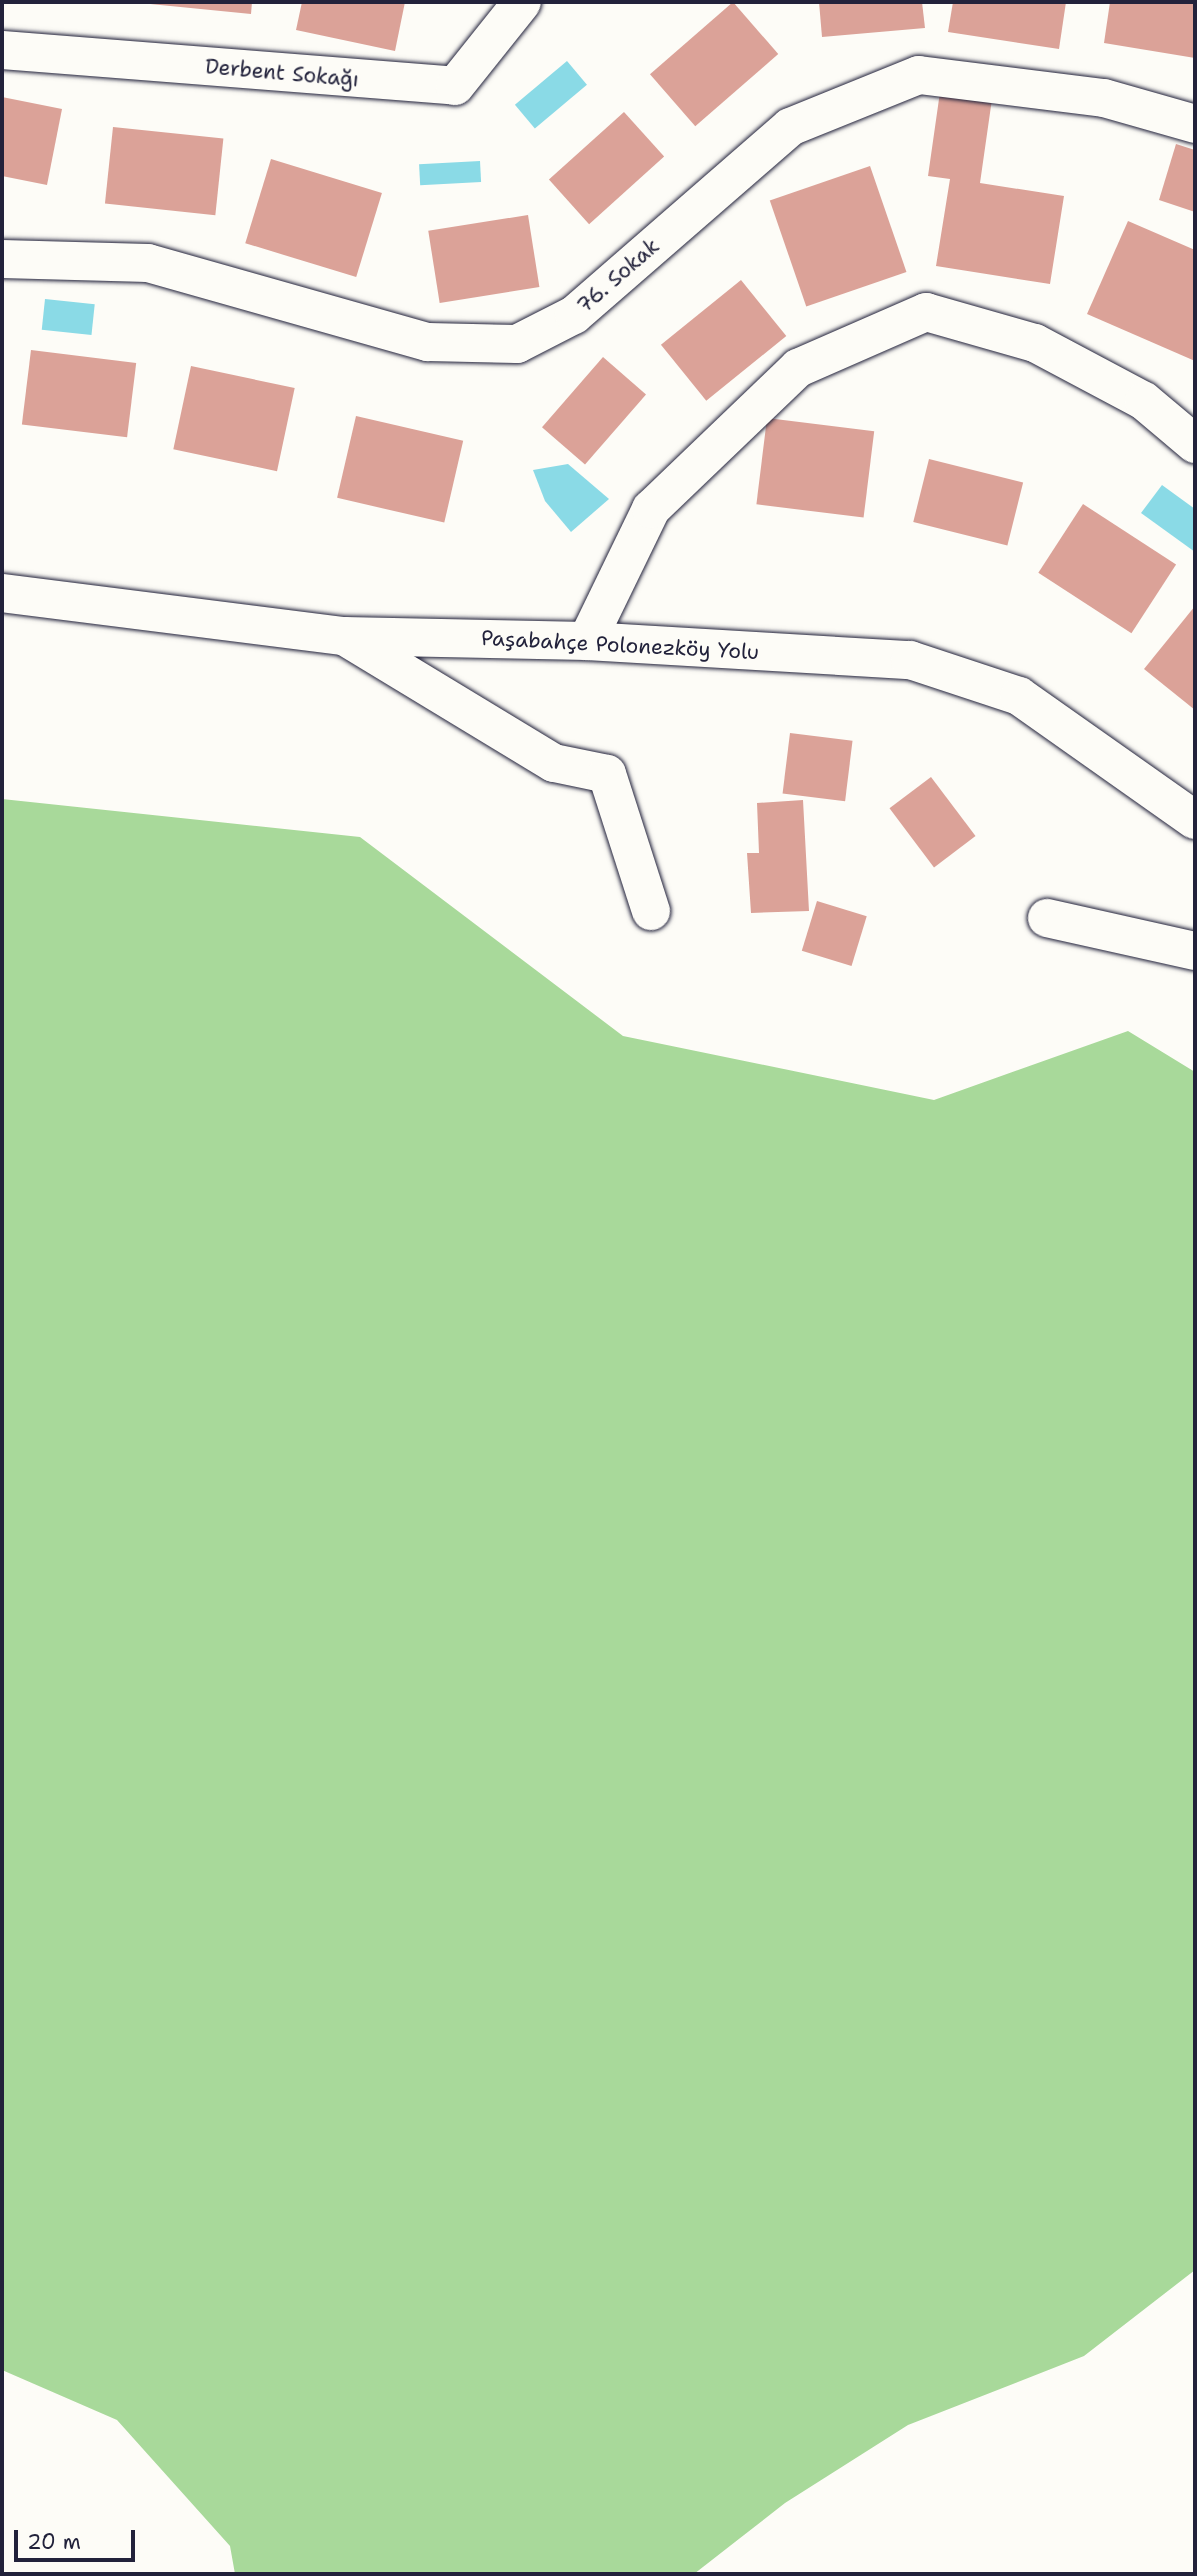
<!DOCTYPE html>
<html>
<head>
<meta charset="utf-8">
<style>
  body { margin:0 }
  #map { position:relative; width:1197px; height:2576px; overflow:hidden; background:#fdfcf7; font-family:"Shantell Sans",sans-serif }
  div>[style] { position:absolute }
  .green>* { inset:0; background:#a8d99a }
  .water>* { inset:0; background:#8adae6; transform-origin:0 0 }
  .building>* { inset:0; background:#dba298; transform-origin:0 0 }
  .roads { filter:drop-shadow(0 0 2px #22223b) drop-shadow(0 0 2px #22223b) }
  .minor>* { height:38px; margin:-19px; padding:0 19px; transform-origin:19px; border-radius:19px; background:#fdfcf7 }
  .major>* { height:38px; margin:-19px; padding:0 19px; transform-origin:19px; border-radius:19px; background:#fdfcf7 }
  span { translate:-50% -50%; white-space:nowrap; text-align:center; line-height:1.15; -webkit-text-stroke:6px #fdfcf7; paint-order:stroke }
  .street-label { font-size:21px; color:#22223b }
  .frame { position:absolute; inset:0; border:4px solid #22223b; pointer-events:none }
  .scale { position:absolute; left:14px; top:2530px; width:121px; height:32px; box-sizing:border-box; border:4px solid #22223b; border-top:0; padding-left:9px; font-size:21px; line-height:24px; white-space:nowrap; color:#22223b; -webkit-text-stroke:5px #fdfcf7; paint-order:stroke }
</style>
</head>
<body>
<div id="map">
  <div class="green">
    <div style="clip-path:polygon(2px 799px,360px 837px,623px 1036px,934px 1100px,1128px 1031px,1195px 1072px,1195px 2270px,1084px 2356px,908px 2425px,785px 2503px,694px 2574px,235px 2574px,230px 2546px,117px 2420px,2px 2370px)"></div>
  </div>
  <div class="water">
    <div style="left:567px;top:61px;width:31px;height:68px;rotate:50deg"></div>
    <div style="left:480px;top:161px;width:21px;height:61px;rotate:87deg"></div>
    <div style="left:45px;top:299px;width:50px;height:31px;rotate:6deg"></div>
    <div style="clip-path:polygon(568px 464px,609px 499px,571px 532px,545px 501px,533px 470px)"></div>
    <div style="clip-path:polygon(1162px 485px,1195px 509px,1195px 552px,1141px 513px)"></div>
  </div>
  <div class="building">
    <div style="clip-path:polygon(130px 2px,252px 2px,251px 14px)"></div>
    <div style="clip-path:polygon(302px 2px,405px 2px,395px 51px,296px 30px)"></div>
    <div style="left:733px;top:2px;width:69px;height:110px;rotate:49deg"></div>
    <div style="clip-path:polygon(819px 2px,922px 2px,925px 28px,822px 37px)"></div>
    <div style="clip-path:polygon(953px 2px,1066px 2px,1059px 49px,948px 32px)"></div>
    <div style="clip-path:polygon(1110px 2px,1195px 2px,1195px 58px,1104px 43px)"></div>
    <div style="clip-path:polygon(940px 92px,992px 99px,980px 183px,1064px 196px,1050px 284px,936px 266px,950px 179px,928px 176px)"></div>
    <div style="clip-path:polygon(2px 97px,62px 109px,47px 185px,2px 176px)"></div>
    <div style="left:624px;top:112px;width:60px;height:101px;rotate:48deg"></div>
    <div style="left:113px;top:127px;width:111px;height:77px;rotate:6deg"></div>
    <div style="clip-path:polygon(1176px 144px,1195px 150px,1195px 212px,1159px 200px)"></div>
    <div style="left:271px;top:159px;width:116px;height:88px;rotate:17deg"></div>
    <div style="left:870px;top:166px;width:112px;height:106px;rotate:71deg"></div>
    <div style="left:528px;top:215px;width:73px;height:101px;rotate:81deg"></div>
    <div style="clip-path:polygon(1128px 221px,1195px 250px,1195px 361px,1087px 314px)"></div>
    <div style="left:741px;top:280px;width:72px;height:103px;rotate:51deg"></div>
    <div style="left:31px;top:350px;width:106px;height:75px;rotate:7deg"></div>
    <div style="left:603px;top:357px;width:57px;height:93px;rotate:41deg"></div>
    <div style="left:191px;top:366px;width:106px;height:85px;rotate:12deg"></div>
    <div style="left:356px;top:416px;width:110px;height:84px;rotate:13deg"></div>
    <div style="left:767px;top:418px;width:108px;height:87px;rotate:7deg"></div>
    <div style="left:929px;top:459px;width:97px;height:65px;rotate:14deg"></div>
    <div style="left:1083px;top:504px;width:111px;height:82px;rotate:33deg"></div>
    <div style="clip-path:polygon(1195px 606px,1195px 710px,1144px 669px)"></div>
    <div style="left:790px;top:733px;width:63px;height:61px;rotate:7deg"></div>
    <div style="left:931px;top:777px;width:74px;height:52px;rotate:53deg"></div>
    <div style="clip-path:polygon(803px 800px,809px 911px,751px 913px,747px 853px,759px 853px,757px 803px)"></div>
    <div style="left:817px;top:901px;width:52px;height:52px;rotate:17deg"></div>
  </div>
  <div class="roads">
    <div class="minor">
      <div style="left:2px;top:50px;width:454px;rotate:4.5deg"></div>
      <div style="left:455px;top:86px;width:107px;rotate:-51.4deg"></div>
      <div style="left:2px;top:259px;width:146px;rotate:1.6deg"></div>
      <div style="left:148px;top:263px;width:291px;rotate:15.8deg"></div>
      <div style="left:428px;top:342px;width:89px;rotate:1.3deg"></div>
      <div style="left:517px;top:344px;width:64px;rotate:-27deg"></div>
      <div style="left:574px;top:315px;width:286px;rotate:-41deg"></div>
      <div style="left:790px;top:127px;width:139px;rotate:-22deg"></div>
      <div style="left:919px;top:75px;width:186px;rotate:7.1deg"></div>
      <div style="left:1104px;top:98px;width:95px;rotate:15.9deg"></div>
      <div style="left:344px;top:636px;width:245px;rotate:31.2deg"></div>
      <div style="left:554px;top:763px;width:54px;rotate:11.7deg"></div>
      <div style="left:607px;top:774px;width:144px;rotate:72.2deg"></div>
      <div style="left:587px;top:641px;width:147px;rotate:-64.1deg"></div>
      <div style="left:651px;top:509px;width:204px;rotate:-43.8deg"></div>
      <div style="left:798px;top:368px;width:140px;rotate:-23.6deg"></div>
      <div style="left:926px;top:312px;width:113px;rotate:15.9deg"></div>
      <div style="left:1035px;top:343px;width:123px;rotate:28deg"></div>
      <div style="left:1144px;top:401px;width:67px;rotate:40.1deg"></div>
      <div style="left:1047px;top:918px;width:152px;rotate:12.6deg"></div>
    </div>
    <div class="major">
      <div style="left:2px;top:593px;width:345px;rotate:7.2deg"></div>
      <div style="left:344px;top:636px;width:243px;rotate:1.2deg"></div>
      <div style="left:587px;top:641px;width:324px;rotate:3.4deg"></div>
      <div style="left:910px;top:660px;width:115px;rotate:18.3deg"></div>
      <div style="left:1019px;top:696px;width:215px;rotate:35.2deg"></div>
    </div>
  </div>
  <div class="street-label">
    <span style="left:282px;top:73px;rotate:5deg">Derbent Sokağı</span>
    <span style="left:618px;top:276px;rotate:-41deg">76. Sokak</span>
    <span style="left:620px;top:645px;rotate:3deg">Paşabahçe Polonezköy Yolu</span>
  </div>
  <div class="frame"></div>
  <div class="scale">20 m</div>
</div>
</body>
</html>
